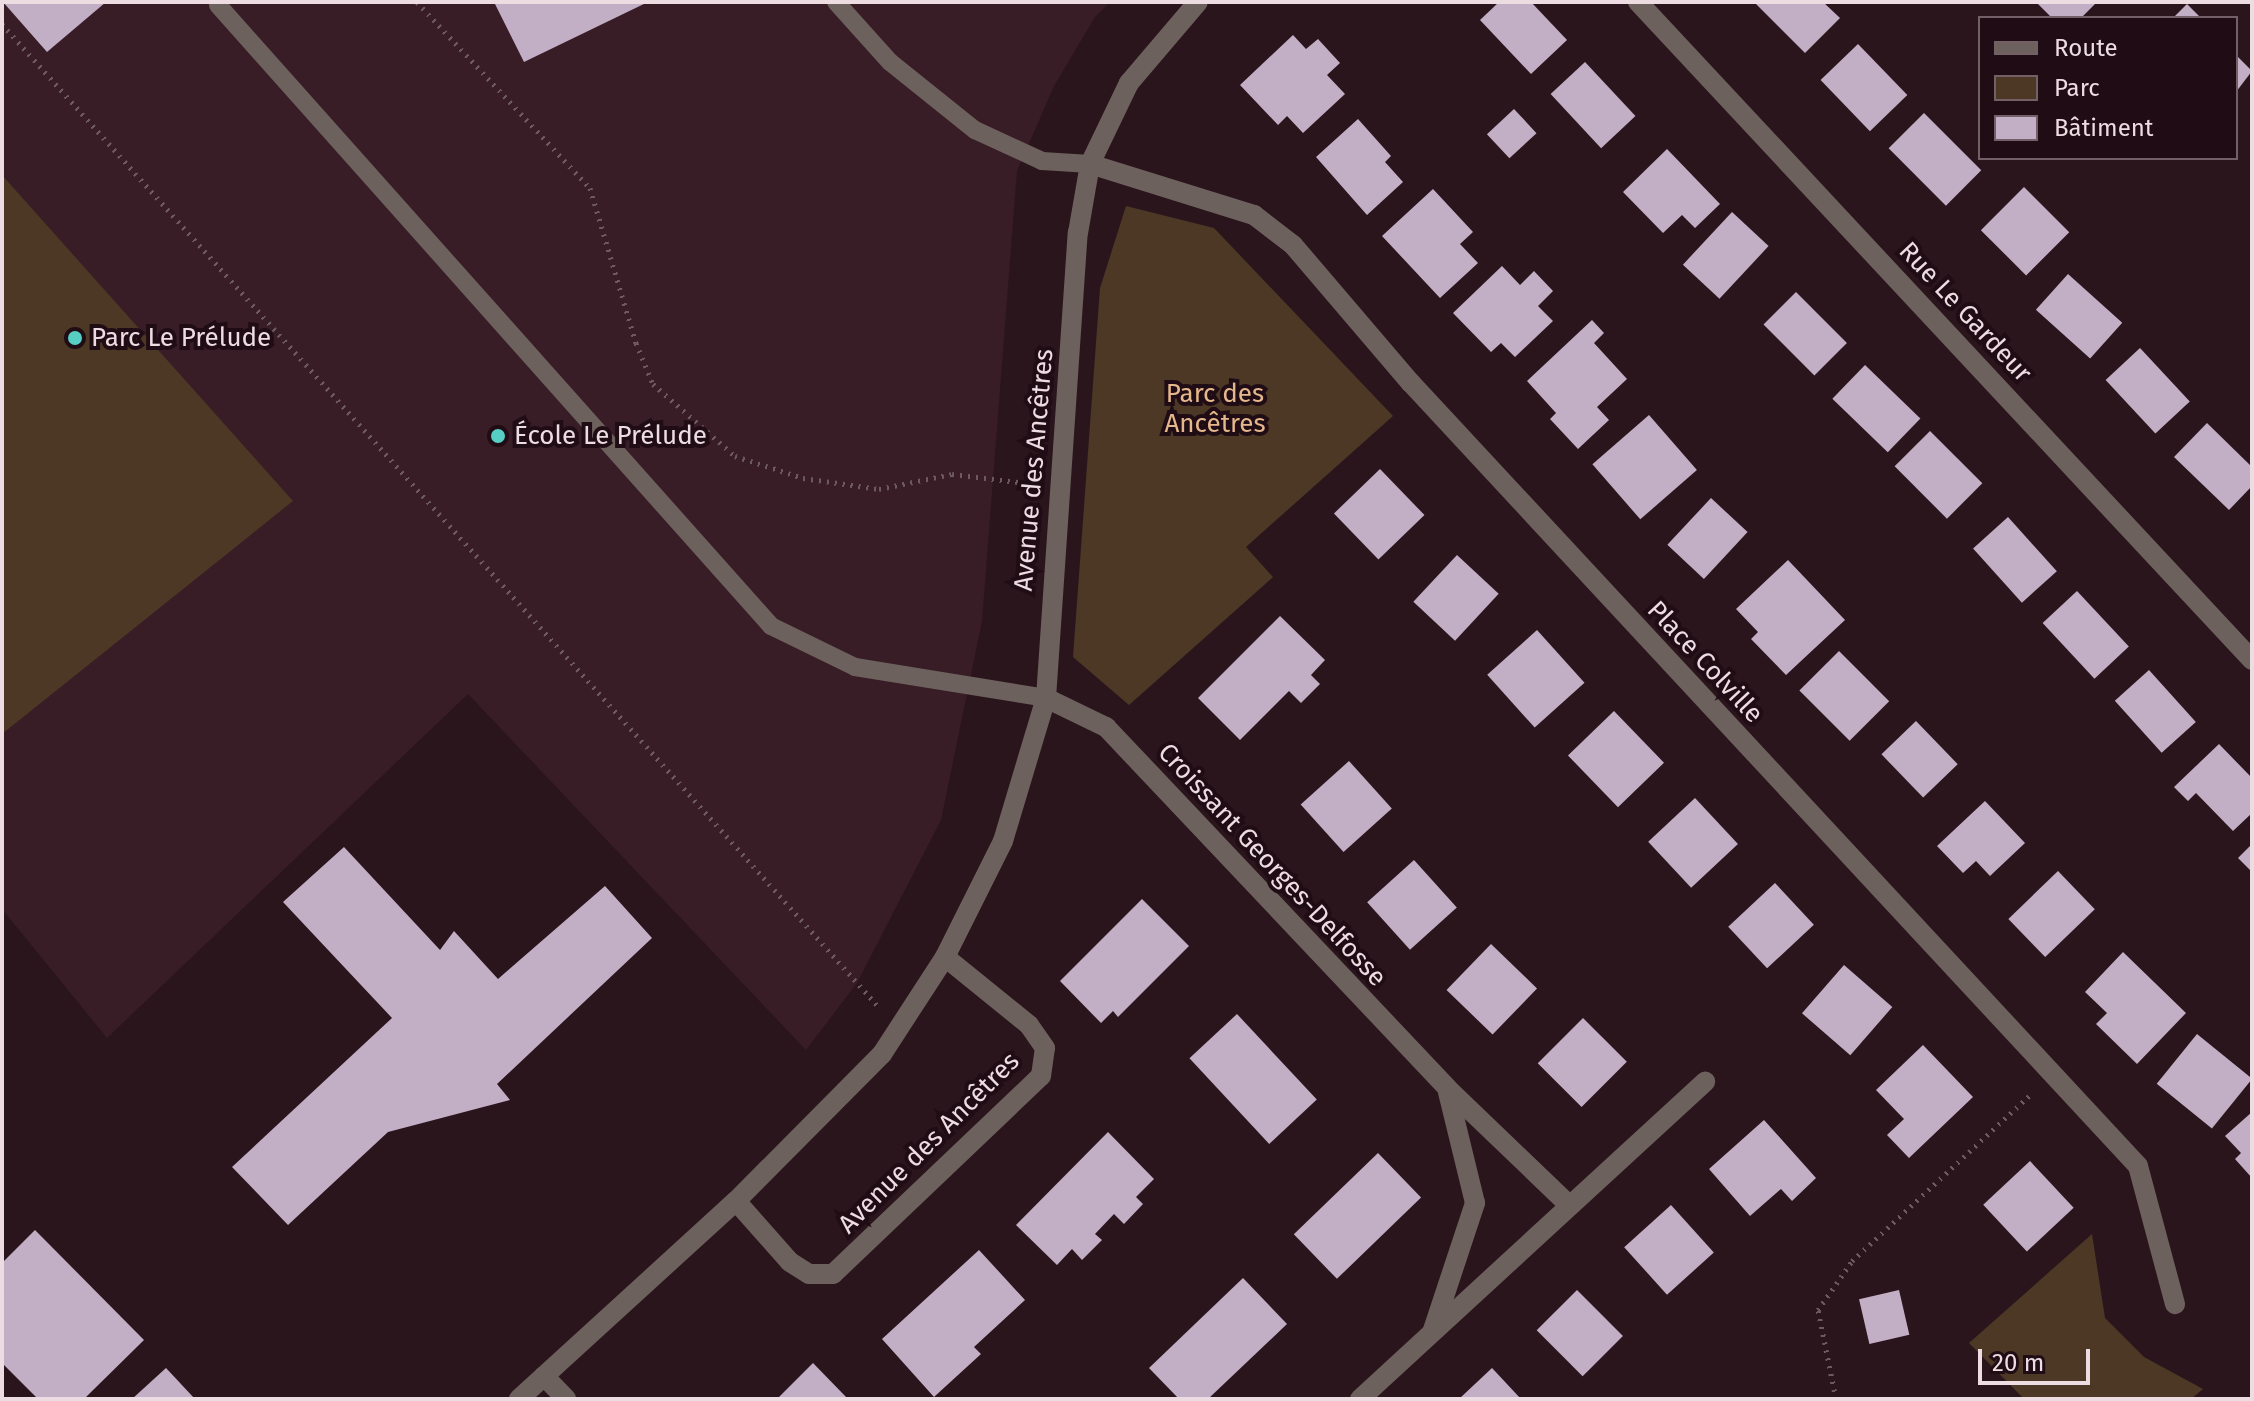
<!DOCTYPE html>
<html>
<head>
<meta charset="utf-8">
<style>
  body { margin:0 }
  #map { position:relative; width:2254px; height:1401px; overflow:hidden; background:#2b151d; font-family:"Fira Sans",sans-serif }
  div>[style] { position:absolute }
  .built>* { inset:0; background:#381c26 }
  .green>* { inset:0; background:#4c3825 }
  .building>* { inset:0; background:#c3afc5; transform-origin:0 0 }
  .path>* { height:5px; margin-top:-2.5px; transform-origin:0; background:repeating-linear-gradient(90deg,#6d5960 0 2px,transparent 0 8px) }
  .service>* { height:18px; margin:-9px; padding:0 9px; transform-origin:9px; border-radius:9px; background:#6d615e }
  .minor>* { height:20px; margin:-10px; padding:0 10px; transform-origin:10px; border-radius:10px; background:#6d615e }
  .dots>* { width:22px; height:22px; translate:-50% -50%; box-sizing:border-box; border:4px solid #200c14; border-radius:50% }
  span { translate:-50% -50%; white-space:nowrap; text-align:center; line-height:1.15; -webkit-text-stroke:8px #200c14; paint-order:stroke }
  .street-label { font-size:26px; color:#eddde2 }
  .poi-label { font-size:26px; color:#eddde2 }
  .left { translate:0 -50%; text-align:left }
  .park-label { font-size:26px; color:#e5b78c }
  .frame { position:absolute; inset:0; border:4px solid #eddde2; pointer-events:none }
  .legend { position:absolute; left:1978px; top:16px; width:260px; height:144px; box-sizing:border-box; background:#200c14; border:2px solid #726066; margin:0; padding:10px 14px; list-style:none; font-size:24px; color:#eddde2 }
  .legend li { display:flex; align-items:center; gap:16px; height:40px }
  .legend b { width:40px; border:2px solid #726066 }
  .scale { position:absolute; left:1978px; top:1349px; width:112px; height:36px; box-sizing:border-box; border:4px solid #eddde2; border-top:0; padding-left:10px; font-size:24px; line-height:28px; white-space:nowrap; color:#eddde2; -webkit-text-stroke:6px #200c14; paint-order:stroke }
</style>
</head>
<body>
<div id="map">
  <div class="built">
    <div style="clip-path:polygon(2px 2px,1110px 2px,1095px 17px,1054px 86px,1017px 171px,982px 621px,941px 820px,857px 983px,806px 1050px,468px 694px,107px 1038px,2px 909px)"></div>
  </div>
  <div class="green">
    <div style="clip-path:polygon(2px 175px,293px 501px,2px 734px)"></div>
    <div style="clip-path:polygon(1126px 206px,1214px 228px,1393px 416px,1246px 547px,1273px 577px,1129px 705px,1073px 657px,1100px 288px)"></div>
    <div style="clip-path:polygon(2092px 1234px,2105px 1318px,2144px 1357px,2203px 1389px,2191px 1399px,2024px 1399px,1969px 1343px)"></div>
  </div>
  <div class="building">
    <div style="clip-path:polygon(3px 2px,106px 2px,47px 52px)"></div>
    <div style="clip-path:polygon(494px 2px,648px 2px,524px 62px)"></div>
    <div style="clip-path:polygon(1499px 2px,1531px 2px,1567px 40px,1531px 74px,1480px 20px)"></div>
    <div style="clip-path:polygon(1754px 2px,1823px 2px,1840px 18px,1805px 53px)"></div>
    <div style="clip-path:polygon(2036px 2px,2097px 2px,2081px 18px,2052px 18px)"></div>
    <div style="clip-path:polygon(2187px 4px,2201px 18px,2173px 18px)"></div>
    <div style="clip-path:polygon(1293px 35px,1306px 49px,1318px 39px,1340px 63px,1327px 75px,1345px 94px,1303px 133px,1287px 116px,1278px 125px,1240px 85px)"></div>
    <div style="left:1858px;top:44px;width:71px;height:52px;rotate:46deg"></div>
    <div style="clip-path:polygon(2236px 55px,2252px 71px,2236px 92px)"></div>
    <div style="left:1585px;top:62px;width:74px;height:47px;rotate:47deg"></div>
    <div style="left:1514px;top:109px;width:33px;height:37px;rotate:47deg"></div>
    <div style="left:1924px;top:113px;width:81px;height:50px;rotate:45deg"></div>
    <div style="clip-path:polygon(1358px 119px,1391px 156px,1385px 162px,1403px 182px,1367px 215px,1316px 157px)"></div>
    <div style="clip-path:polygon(1667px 149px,1720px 204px,1695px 228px,1682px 215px,1663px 233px,1623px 192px)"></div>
    <div style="left:2024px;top:187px;width:64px;height:61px;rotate:45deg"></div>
    <div style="clip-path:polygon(1433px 189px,1473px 232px,1460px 244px,1478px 263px,1440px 298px,1382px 236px)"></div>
    <div style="left:1732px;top:212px;width:50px;height:72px;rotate:43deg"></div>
    <div style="clip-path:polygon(1502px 266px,1520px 285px,1534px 271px,1553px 291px,1538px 306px,1553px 321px,1515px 357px,1501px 343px,1491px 352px,1453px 313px)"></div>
    <div style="left:2068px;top:274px;width:73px;height:48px;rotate:42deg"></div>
    <div style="left:1796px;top:292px;width:72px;height:46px;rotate:45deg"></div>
    <div style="clip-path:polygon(1592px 320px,1604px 333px,1594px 343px,1627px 379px,1597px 407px,1609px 420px,1578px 449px,1550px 419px,1556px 413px,1527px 381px)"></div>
    <div style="left:2140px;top:348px;width:73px;height:47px;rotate:47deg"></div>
    <div style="left:1865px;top:365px;width:77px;height:47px;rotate:44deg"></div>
    <div style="left:1649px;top:415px;width:73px;height:75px;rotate:49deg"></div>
    <div style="clip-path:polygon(2207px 423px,2252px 467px,2252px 486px,2229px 510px,2174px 457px)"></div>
    <div style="left:1930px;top:431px;width:74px;height:50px;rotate:45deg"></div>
    <div style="left:1380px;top:469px;width:64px;height:64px;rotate:46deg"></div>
    <div style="left:1711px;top:498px;width:50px;height:64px;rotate:43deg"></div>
    <div style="left:2008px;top:517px;width:73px;height:47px;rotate:48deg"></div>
    <div style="left:1457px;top:555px;width:57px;height:64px;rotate:43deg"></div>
    <div style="clip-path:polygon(1788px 560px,1845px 620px,1786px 675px,1751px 639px,1758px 632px,1736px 609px)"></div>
    <div style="left:2077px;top:591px;width:76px;height:47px;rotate:47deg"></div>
    <div style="clip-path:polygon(1280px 616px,1325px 660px,1311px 675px,1320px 684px,1301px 703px,1289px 691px,1240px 740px,1198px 698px)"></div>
    <div style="left:1537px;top:630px;width:71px;height:67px;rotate:48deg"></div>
    <div style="left:1839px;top:651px;width:71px;height:56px;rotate:45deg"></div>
    <div style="left:2149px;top:670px;width:70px;height:46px;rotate:48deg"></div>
    <div style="left:1614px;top:711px;width:72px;height:64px;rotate:46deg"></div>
    <div style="left:1916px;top:721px;width:60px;height:48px;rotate:46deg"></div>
    <div style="clip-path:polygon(2219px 744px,2252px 778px,2252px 813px,2233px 831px,2196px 793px,2188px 801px,2174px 787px)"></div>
    <div style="left:1349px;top:761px;width:64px;height:65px;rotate:48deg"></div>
    <div style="left:1695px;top:798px;width:63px;height:64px;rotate:47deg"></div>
    <div style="clip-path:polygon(1985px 801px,2025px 843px,1990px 876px,1976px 861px,1963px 873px,1937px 846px)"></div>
    <div style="clip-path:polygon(2252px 844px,2252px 872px,2238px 858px)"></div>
    <div style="clip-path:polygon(344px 847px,440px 950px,454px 931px,498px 979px,605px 886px,652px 938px,497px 1084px,510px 1100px,388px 1132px,288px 1225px,232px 1167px,392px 1018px,283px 902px)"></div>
    <div style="left:1414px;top:860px;width:64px;height:63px;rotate:48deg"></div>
    <div style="left:2058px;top:871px;width:53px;height:69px;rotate:46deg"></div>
    <div style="left:1775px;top:883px;width:57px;height:64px;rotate:47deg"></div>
    <div style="clip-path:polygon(1142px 899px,1189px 946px,1118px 1017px,1113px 1011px,1101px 1023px,1060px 981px)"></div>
    <div style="left:1491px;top:944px;width:64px;height:64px;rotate:44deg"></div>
    <div style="clip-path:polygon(2123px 952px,2186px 1013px,2137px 1064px,2096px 1024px,2107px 1013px,2085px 992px)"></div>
    <div style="left:1844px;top:965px;width:64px;height:64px;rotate:41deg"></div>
    <div style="left:1237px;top:1014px;width:117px;height:65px;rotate:47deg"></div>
    <div style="left:1583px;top:1018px;width:62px;height:64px;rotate:45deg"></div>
    <div style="left:2197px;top:1034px;width:71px;height:64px;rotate:39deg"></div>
    <div style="clip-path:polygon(1923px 1045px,1973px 1097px,1909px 1158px,1887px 1135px,1904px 1119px,1876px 1090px)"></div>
    <div style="clip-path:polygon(2252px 1112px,2252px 1178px,2235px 1159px,2241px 1153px,2225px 1136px)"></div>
    <div style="clip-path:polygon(1764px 1120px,1816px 1178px,1792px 1201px,1781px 1189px,1750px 1216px,1709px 1169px)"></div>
    <div style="clip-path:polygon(1108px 1132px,1154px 1179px,1136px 1197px,1143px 1204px,1124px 1224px,1114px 1214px,1095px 1234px,1102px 1240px,1082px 1260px,1072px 1249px,1057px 1265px,1016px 1225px)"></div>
    <div style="left:1378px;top:1153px;width:62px;height:117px;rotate:46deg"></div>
    <div style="left:2030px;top:1161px;width:64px;height:64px;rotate:47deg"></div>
    <div style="left:1671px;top:1205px;width:64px;height:63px;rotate:48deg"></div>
    <div style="clip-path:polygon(35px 1230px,144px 1340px,84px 1399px,38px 1399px,2px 1363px,2px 1263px)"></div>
    <div style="clip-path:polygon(979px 1250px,1025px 1300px,974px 1347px,981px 1354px,934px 1397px,882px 1339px)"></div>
    <div style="clip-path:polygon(1243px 1278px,1287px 1324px,1208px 1399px,1179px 1399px,1149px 1368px)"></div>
    <div style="left:1577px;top:1290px;width:65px;height:57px;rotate:45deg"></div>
    <div style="left:1899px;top:1290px;width:46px;height:41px;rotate:77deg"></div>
    <div style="clip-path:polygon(813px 1363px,848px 1399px,777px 1399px)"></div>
    <div style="clip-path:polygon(166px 1368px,195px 1399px,132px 1399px)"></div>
    <div style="clip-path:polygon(1492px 1368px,1521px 1399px,1459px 1399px)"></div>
  </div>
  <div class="path">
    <div style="left:417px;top:2px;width:254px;rotate:47.1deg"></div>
    <div style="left:590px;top:188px;width:162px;rotate:73.5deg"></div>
    <div style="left:636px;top:343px;width:44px;rotate:67.5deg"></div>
    <div style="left:653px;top:384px;width:109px;rotate:41.3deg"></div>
    <div style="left:735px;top:456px;width:71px;rotate:17.9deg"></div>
    <div style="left:803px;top:478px;width:77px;rotate:8.2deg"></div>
    <div style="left:879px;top:489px;width:75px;rotate:-11.6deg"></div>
    <div style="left:952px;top:474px;width:82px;rotate:7deg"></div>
    <div style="left:2px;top:24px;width:1316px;rotate:48.27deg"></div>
    <div style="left:1836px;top:1399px;width:91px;rotate:-101.4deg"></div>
    <div style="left:1818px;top:1310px;width:60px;rotate:-55.2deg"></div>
    <div style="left:1852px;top:1261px;width:246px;rotate:-43deg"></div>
  </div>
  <div class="service">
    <div style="left:836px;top:2px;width:81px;rotate:48deg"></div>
    <div style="left:890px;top:62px;width:109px;rotate:38.7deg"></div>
    <div style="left:975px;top:130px;width:74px;rotate:24.8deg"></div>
    <div style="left:1042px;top:161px;width:48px;rotate:3.6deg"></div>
    <div style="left:218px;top:5px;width:832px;rotate:48.31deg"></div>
    <div style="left:771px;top:626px;width:93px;rotate:26deg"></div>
    <div style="left:855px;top:667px;width:193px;rotate:9.2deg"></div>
  </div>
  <div class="minor">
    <div style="left:1638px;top:2px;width:900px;rotate:46.98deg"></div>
    <div style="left:1090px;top:164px;width:172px;rotate:17.3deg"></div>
    <div style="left:1254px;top:215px;width:49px;rotate:37.6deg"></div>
    <div style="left:1293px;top:245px;width:182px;rotate:49.5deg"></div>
    <div style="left:1411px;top:383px;width:1068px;rotate:47.12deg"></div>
    <div style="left:2138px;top:1166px;width:143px;rotate:75deg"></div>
    <div style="left:1046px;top:698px;width:67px;rotate:25.8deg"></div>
    <div style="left:1106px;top:727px;width:497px;rotate:46.6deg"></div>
    <div style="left:1447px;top:1088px;width:169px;rotate:43.8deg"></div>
    <div style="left:736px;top:1201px;width:81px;rotate:48.5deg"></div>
    <div style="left:790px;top:1262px;width:22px;rotate:32deg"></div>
    <div style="left:809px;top:1274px;width:24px"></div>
    <div style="left:833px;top:1274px;width:287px;rotate:-43.6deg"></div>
    <div style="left:1041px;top:1076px;width:28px;rotate:-82deg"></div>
    <div style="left:1045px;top:1048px;width:28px;rotate:-125deg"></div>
    <div style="left:1029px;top:1025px;width:108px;rotate:-141deg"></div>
    <div style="left:1433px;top:1330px;width:134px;rotate:-71.7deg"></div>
    <div style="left:1475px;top:1203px;width:114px;rotate:-103.7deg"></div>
    <div style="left:544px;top:1376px;width:32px;rotate:46deg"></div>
    <div style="left:519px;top:1399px;width:294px;rotate:-42.4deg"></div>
    <div style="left:736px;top:1201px;width:207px;rotate:-45.2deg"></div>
    <div style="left:882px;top:1054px;width:116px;rotate:-57deg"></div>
    <div style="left:945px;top:957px;width:130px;rotate:-63.4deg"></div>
    <div style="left:1003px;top:841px;width:149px;rotate:-73.3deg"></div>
    <div style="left:1046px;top:698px;width:466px;rotate:-86.1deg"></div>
    <div style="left:1078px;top:233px;width:70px;rotate:-80.1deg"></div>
    <div style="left:1090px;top:164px;width:90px;rotate:-64.3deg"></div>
    <div style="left:1129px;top:83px;width:106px;rotate:-49.6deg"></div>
    <div style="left:1360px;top:1399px;width:469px;rotate:-42.6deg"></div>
  </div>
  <div class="dots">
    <div style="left:75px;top:338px;background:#56cec4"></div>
    <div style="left:498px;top:436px;background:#56cec4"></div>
  </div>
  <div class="street-label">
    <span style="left:1965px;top:312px;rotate:47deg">Rue Le Gardeur</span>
    <span style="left:1034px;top:470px;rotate:-85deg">Avenue des Ancêtres</span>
    <span style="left:1705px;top:662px;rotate:47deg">Place Colville</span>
    <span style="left:1272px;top:865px;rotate:47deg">Croissant Georges-Delfosse</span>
    <span style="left:929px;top:1143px;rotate:-45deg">Avenue des Ancêtres</span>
  </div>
  <div class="poi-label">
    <span class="left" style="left:91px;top:338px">Parc Le Prélude</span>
    <span class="left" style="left:514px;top:436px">École Le Prélude</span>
  </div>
  <div class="park-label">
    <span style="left:1215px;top:409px">Parc des<br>Ancêtres</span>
  </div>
  <div class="frame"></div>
  <ul class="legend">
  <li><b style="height:10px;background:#6d615e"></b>Route</li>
  <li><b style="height:22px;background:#4c3825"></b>Parc</li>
  <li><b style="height:22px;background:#c3afc5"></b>Bâtiment</li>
  </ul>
  <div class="scale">20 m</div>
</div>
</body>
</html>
